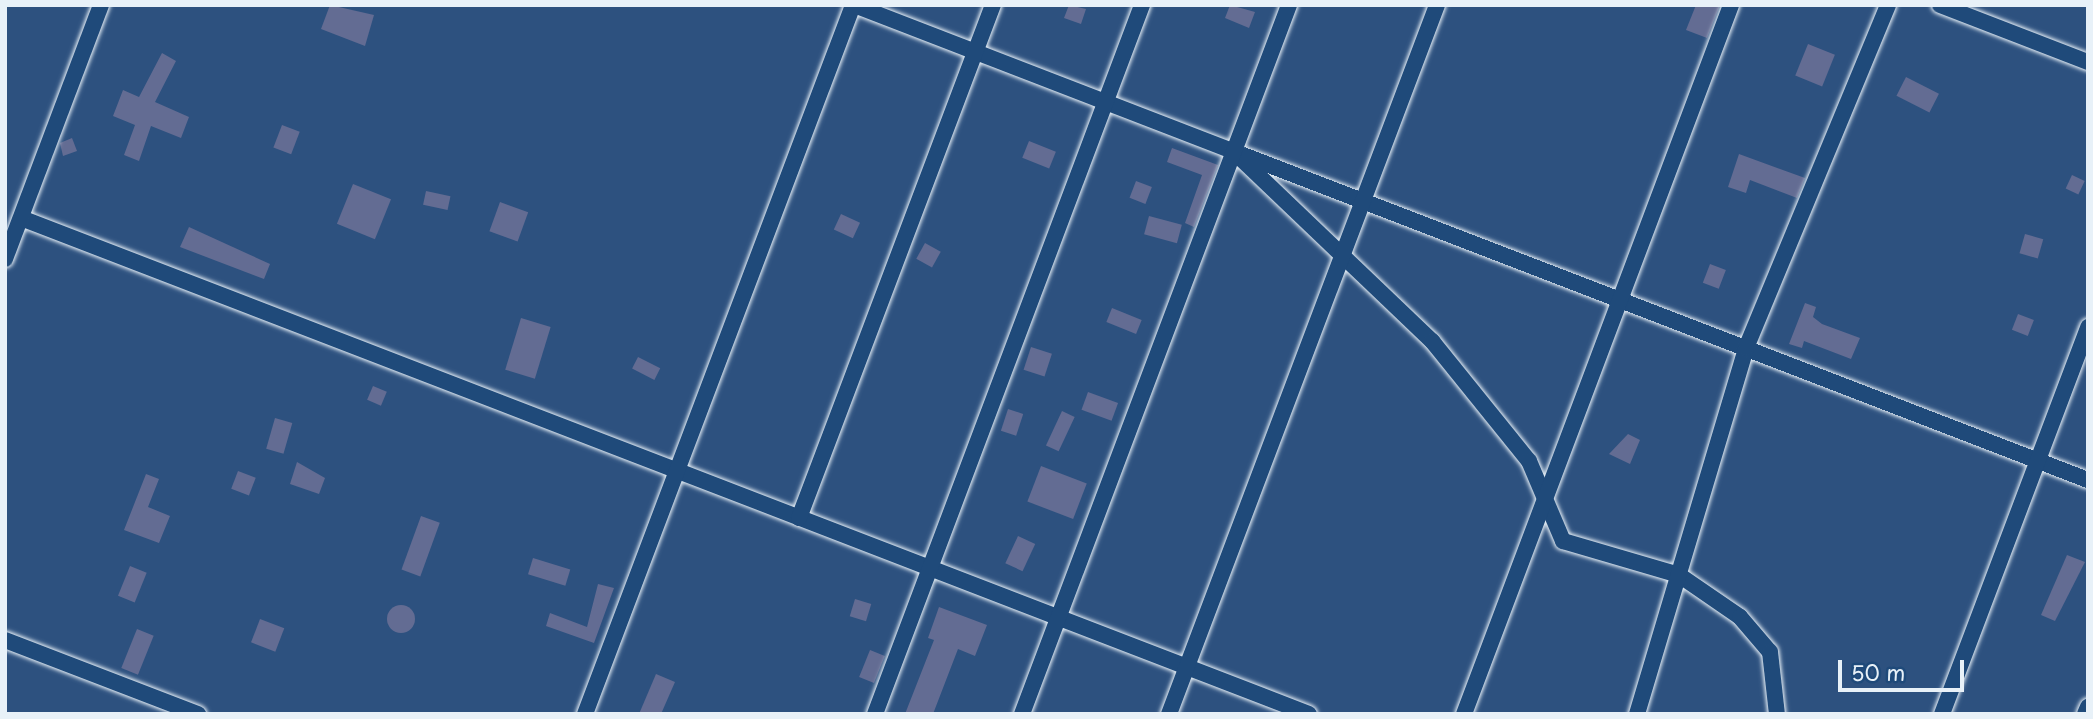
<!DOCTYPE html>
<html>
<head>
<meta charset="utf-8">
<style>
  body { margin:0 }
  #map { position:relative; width:2093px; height:719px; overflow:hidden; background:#2d517f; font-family:"Playpen Sans",sans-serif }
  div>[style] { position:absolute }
  .building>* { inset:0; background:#636c93; transform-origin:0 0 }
  .round { border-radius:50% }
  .roads { filter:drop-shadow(0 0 2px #e8f1f8) drop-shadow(0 0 2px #e8f1f8) }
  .minor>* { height:16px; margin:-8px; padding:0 8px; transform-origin:8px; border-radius:8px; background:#1f4a7a }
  span { translate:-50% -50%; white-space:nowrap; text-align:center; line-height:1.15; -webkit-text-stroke:5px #1f4a7a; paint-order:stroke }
  .frame { position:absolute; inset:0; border:7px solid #e8f1f8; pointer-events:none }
  .scale { position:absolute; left:1838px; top:660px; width:126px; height:32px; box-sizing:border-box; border:4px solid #e8f1f8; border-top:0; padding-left:9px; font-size:21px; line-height:24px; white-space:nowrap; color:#e8f1f8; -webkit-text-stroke:5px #1f4a7a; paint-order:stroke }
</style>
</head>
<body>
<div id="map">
  <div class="building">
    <div style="clip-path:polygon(330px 5px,374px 15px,365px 46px,321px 29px)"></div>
    <div style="clip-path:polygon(1069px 5px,1086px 9px,1081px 24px,1064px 18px)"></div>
    <div style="clip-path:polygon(1230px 5px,1255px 12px,1249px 28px,1225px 18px)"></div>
    <div style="clip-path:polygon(1696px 5px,1720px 5px,1707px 38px,1686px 30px)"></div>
    <div style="left:1808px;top:44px;width:29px;height:34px;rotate:22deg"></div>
    <div style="clip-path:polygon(162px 53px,176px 61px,155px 102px,189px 117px,181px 138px,151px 126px,139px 161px,124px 155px,135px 125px,113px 116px,123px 90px,139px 97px)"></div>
    <div style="left:1906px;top:77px;width:37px;height:21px;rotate:27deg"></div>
    <div style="left:282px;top:125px;width:19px;height:24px;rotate:21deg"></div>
    <div style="clip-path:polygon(72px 138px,77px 151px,63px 156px,60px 143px)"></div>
    <div style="left:1029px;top:141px;width:29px;height:18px;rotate:22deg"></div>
    <div style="clip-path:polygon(1172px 148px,1218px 165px,1194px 227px,1185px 223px,1202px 175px,1167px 162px)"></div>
    <div style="clip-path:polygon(1739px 154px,1805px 178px,1797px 198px,1750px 180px,1746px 193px,1728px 187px)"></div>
    <div style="left:2072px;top:175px;width:14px;height:15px;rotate:25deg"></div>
    <div style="left:1136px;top:181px;width:17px;height:18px;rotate:21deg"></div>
    <div style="left:353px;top:184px;width:41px;height:43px;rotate:22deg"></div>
    <div style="left:426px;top:191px;width:25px;height:14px;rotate:12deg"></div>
    <div style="left:500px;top:202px;width:30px;height:31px;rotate:20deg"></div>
    <div style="left:841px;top:214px;width:21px;height:17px;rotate:25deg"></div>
    <div style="left:1149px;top:216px;width:34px;height:19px;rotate:15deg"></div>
    <div style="clip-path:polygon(189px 227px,270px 264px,264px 279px,180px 247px)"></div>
    <div style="left:2025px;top:234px;width:19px;height:20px;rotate:16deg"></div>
    <div style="left:925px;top:243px;width:18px;height:18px;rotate:29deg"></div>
    <div style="left:1710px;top:264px;width:17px;height:20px;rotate:21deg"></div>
    <div style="clip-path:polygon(1805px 303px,1816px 307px,1813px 317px,1822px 324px,1860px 338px,1851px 359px,1804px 341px,1802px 348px,1789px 344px)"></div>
    <div style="left:1112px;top:308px;width:32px;height:15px;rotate:22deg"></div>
    <div style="left:2018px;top:314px;width:17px;height:17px;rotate:21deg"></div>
    <div style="left:521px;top:318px;width:31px;height:54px;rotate:17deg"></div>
    <div style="left:1031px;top:347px;width:22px;height:24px;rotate:18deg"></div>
    <div style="left:638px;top:357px;width:25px;height:13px;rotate:27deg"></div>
    <div style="left:373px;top:386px;width:15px;height:15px;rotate:23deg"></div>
    <div style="left:1088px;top:392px;width:32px;height:19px;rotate:20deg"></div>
    <div style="left:1008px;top:409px;width:16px;height:23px;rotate:18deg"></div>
    <div style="left:1062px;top:411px;width:14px;height:38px;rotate:25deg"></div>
    <div style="left:275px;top:418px;width:18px;height:32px;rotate:16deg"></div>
    <div style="clip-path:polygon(1628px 434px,1640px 440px,1630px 464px,1609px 454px)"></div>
    <div style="clip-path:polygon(297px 462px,325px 478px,319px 494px,290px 484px)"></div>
    <div style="left:1041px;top:466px;width:49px;height:38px;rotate:21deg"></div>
    <div style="left:238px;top:471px;width:19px;height:19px;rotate:21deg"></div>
    <div style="clip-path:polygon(146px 474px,159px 479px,148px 507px,170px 516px,159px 543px,124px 530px)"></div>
    <div style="left:421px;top:516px;width:20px;height:57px;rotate:20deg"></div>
    <div style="left:1018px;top:536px;width:19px;height:30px;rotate:25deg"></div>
    <div style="clip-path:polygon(2067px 555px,2085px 562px,2055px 621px,2041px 615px)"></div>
    <div style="left:533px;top:558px;width:39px;height:17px;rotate:17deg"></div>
    <div style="left:130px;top:566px;width:18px;height:32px;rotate:22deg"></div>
    <div style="clip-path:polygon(598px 584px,614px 588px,594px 643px,546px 626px,550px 613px,587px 627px)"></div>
    <div style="left:855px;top:599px;width:17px;height:18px;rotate:17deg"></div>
    <div class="round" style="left:387px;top:605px;width:28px;height:28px"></div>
    <div style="clip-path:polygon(939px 607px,987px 625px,975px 656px,958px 649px,933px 714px,905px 714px,934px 640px,928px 638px)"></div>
    <div style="left:260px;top:619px;width:26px;height:25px;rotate:21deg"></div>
    <div style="left:137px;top:629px;width:18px;height:42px;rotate:22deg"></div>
    <div style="left:870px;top:650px;width:16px;height:29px;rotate:22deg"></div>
    <div style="clip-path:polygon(656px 674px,675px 682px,661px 714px,639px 714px)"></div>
  </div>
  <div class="roads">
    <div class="minor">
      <div style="left:854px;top:5px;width:407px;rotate:21.1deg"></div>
      <div style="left:1234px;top:152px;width:274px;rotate:43.7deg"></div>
      <div style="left:1432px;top:341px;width:154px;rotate:51.1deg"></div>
      <div style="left:1529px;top:461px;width:87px;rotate:67deg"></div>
      <div style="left:1563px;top:541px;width:121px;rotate:16.3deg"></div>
      <div style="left:1679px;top:575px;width:74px;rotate:34.5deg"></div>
      <div style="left:1740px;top:617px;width:46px;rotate:49.4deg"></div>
      <div style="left:1770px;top:652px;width:62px;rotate:83.6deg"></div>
      <div style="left:1940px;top:5px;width:159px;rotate:21.1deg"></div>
      <div style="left:1243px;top:155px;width:905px;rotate:21.04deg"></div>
      <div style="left:21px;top:218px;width:1380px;rotate:21.06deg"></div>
      <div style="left:5px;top:259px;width:272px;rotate:-69.3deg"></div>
      <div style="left:799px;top:518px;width:548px;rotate:-69.29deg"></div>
      <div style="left:5px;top:640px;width:207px;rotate:21deg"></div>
      <div style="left:585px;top:714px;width:758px;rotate:-69.29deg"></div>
      <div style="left:875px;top:714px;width:758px;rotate:-69.36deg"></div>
      <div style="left:1022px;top:714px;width:758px;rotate:-69.36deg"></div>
      <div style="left:1169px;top:714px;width:758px;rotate:-69.29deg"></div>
      <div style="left:1464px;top:714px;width:758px;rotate:-69.36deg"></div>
      <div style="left:1637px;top:714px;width:382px;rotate:-73.4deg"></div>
      <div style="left:1746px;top:348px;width:371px;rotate:-67.5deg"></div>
      <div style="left:1942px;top:714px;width:414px;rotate:-69.3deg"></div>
      <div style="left:2085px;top:714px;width:8px;rotate:-67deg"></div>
    </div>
  </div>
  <div class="frame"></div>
  <div class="scale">50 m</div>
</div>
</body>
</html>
